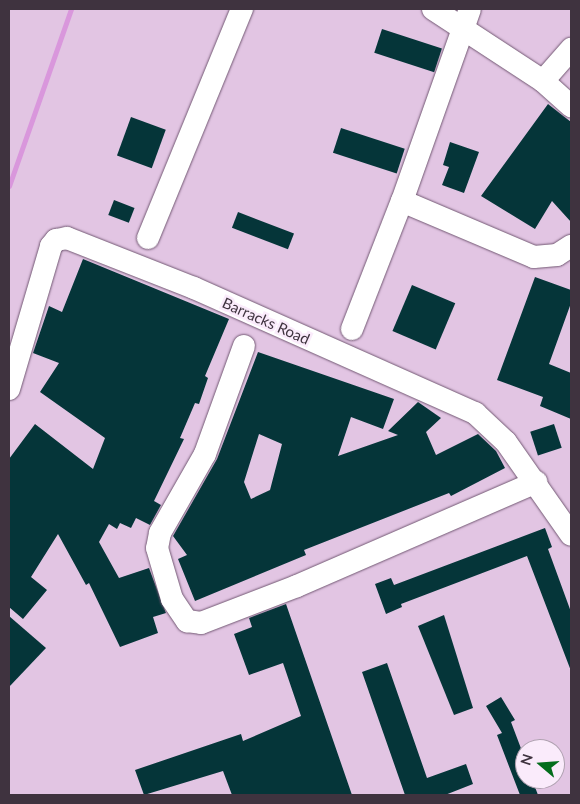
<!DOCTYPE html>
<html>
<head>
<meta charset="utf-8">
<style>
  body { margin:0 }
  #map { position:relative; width:580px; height:804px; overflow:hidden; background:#e2c5e3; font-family:Lato,sans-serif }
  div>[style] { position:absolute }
  .stream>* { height:5px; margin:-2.5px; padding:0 2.5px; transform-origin:2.5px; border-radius:2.5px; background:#d997dc }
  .building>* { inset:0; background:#053539; transform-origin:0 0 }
  .roads { filter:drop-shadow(0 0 1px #725873) drop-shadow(0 0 1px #725873) }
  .minor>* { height:22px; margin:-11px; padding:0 11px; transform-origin:11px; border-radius:11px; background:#fff }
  span { translate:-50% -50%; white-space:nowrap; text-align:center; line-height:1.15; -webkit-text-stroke:5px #faebfb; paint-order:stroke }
  .street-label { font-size:15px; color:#3f333f }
  .frame { position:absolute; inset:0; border:10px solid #3f333f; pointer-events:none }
  .north { position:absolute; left:515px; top:739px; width:50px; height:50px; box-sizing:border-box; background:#faebfb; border:1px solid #afa1b0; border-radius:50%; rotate:288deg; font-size:14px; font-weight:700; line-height:20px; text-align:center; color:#3f333f }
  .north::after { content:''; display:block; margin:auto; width:18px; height:22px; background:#036d1c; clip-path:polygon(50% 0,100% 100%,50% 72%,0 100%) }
</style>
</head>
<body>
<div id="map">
  <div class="stream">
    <div style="left:9px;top:186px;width:188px;rotate:-70.7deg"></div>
  </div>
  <div class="building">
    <div style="left:382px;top:29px;width:63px;height:25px;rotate:18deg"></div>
    <div style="clip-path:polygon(548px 104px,571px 122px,571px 222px,552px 201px,535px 229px,481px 196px)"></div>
    <div style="left:131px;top:117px;width:37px;height:41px;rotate:20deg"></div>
    <div style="left:341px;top:128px;width:67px;height:26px;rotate:18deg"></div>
    <div style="clip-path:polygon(450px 142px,479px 152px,464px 193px,442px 185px,449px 167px,443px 165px)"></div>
    <div style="left:114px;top:200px;width:22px;height:16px;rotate:21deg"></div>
    <div style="left:238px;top:212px;width:60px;height:17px;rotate:21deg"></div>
    <div style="clip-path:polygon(83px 259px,229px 319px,205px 376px,208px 378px,199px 404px,195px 403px,180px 438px,184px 439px,154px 501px,161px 505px,150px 525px,136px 518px,131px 528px,120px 523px,117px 529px,109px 524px,99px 542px,119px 578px,149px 568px,166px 613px,153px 617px,158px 633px,120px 647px,89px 583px,86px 585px,58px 534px,31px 577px,47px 590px,23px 619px,9px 607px,9px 459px,35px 424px,93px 469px,105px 438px,40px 392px,59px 363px,33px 353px,49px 306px,62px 312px)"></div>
    <div style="clip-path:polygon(535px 277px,571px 290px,571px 303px,549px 364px,571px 373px,571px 419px,540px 406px,543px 397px,497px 380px)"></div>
    <div style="left:412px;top:285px;width:47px;height:50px;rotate:23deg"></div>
    <div style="clip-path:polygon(evenodd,258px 352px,394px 399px,383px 429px,351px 417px,338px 456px,398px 435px,388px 431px,418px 402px,441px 418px,426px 432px,436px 455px,478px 434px,496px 451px,505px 468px,451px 496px,449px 493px,304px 550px,306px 555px,195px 601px,178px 559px,187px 555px,173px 536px,217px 459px,258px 352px,259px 434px,282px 444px,270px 490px,251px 499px,244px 482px,259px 434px)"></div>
    <div style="left:554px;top:424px;width:25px;height:25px;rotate:72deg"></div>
    <div style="clip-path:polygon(545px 528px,552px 547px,548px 549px,571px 612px,571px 671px,527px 556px,401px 604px,402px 607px,386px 614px,375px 584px,391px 578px,394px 585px)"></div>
    <div style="clip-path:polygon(286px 604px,352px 795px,232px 795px,223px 771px,144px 795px,135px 770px,241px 734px,243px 741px,301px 716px,283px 663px,249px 675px,234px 634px,252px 627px,249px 618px)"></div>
    <div style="clip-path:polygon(444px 615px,473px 708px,454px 715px,418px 626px)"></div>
    <div style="clip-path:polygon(9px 616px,46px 648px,9px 687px)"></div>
    <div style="clip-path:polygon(387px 663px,427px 778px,466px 764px,473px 784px,445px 795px,405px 795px,362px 672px)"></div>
    <div style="clip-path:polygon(501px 697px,515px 720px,511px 722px,525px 759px,525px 779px,532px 779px,538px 795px,520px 795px,497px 735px,502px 733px,486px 706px)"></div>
  </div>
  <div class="roads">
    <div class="minor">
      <div style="left:433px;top:9px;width:131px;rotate:33.2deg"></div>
      <div style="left:543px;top:81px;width:38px;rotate:42deg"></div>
      <div style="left:470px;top:9px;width:204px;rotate:109.5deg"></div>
      <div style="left:402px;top:201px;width:143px;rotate:23deg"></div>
      <div style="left:534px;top:257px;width:23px;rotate:-5deg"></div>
      <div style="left:557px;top:255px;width:17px;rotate:-33deg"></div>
      <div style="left:543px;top:81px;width:43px;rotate:-48.8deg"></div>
      <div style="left:148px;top:238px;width:248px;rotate:-67.7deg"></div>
      <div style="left:352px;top:329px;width:137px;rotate:-68.7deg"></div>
      <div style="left:244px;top:346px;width:115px;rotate:109.9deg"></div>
      <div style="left:205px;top:454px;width:91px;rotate:119.7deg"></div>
      <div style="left:160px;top:533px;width:15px;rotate:101deg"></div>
      <div style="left:157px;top:548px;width:53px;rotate:73.6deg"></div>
      <div style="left:172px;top:599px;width:27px;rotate:56deg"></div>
      <div style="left:187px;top:621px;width:14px;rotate:8deg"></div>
      <div style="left:201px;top:623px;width:103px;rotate:-21.1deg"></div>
      <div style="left:297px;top:586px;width:261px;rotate:-23.5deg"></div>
      <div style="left:9px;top:389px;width:149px;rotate:-73.6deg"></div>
      <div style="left:51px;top:246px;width:8px;rotate:-50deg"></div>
      <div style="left:56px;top:240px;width:11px;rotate:-10deg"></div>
      <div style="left:67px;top:238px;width:136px;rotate:21.5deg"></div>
      <div style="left:194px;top:288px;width:308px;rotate:24deg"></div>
      <div style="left:475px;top:413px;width:42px;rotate:43.1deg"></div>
      <div style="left:506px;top:442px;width:113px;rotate:55deg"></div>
    </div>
  </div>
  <div class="street-label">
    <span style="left:266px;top:321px;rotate:24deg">Barracks Road</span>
  </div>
  <div class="frame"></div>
  <div class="north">N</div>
</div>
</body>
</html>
